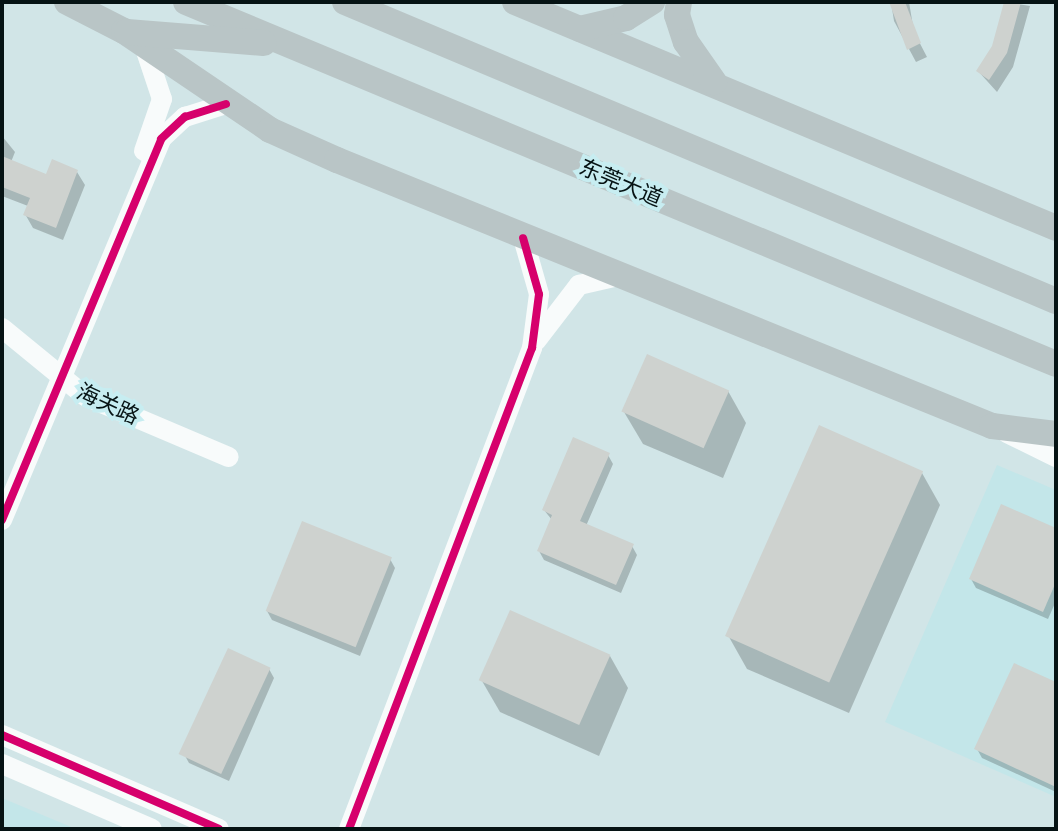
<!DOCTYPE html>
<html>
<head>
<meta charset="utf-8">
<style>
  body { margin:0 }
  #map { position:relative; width:1058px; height:831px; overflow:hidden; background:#d1e5e7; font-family:Figtree,"Noto Sans SC",sans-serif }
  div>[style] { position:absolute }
  .built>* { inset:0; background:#c3e6e9 }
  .shadow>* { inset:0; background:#0003 }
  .building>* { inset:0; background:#ced2cf; transform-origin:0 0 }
  .minor>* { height:20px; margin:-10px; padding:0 10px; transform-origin:10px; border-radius:10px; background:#f8fbfb }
  .major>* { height:26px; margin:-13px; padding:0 13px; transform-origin:13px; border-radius:13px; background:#b9c5c6 }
  .cycleway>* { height:8px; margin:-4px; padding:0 4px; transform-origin:4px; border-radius:4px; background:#d6006c }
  span { translate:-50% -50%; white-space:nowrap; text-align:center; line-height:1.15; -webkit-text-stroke:8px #c7edf1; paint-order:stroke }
  .street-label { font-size:22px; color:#061314 }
  .frame { position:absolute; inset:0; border:4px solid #061314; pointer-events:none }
</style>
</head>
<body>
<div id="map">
  <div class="built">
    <div style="clip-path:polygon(997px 465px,1056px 490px,1056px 797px,885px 722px)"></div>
    <div style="clip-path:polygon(2px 798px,76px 829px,2px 829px)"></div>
  </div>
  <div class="shadow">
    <div style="clip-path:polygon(891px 2px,909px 2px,914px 32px,927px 57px,916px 62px,894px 21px)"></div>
    <div style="clip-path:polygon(1006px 2px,1030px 6px,1013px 67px,997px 92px,978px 71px,994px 47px)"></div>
    <div style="clip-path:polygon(2px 136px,15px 152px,11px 162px,47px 176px,77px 172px,85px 185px,63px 240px,33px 228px,25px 214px,28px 206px,2px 196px)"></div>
    <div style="clip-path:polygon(728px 391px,746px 423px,723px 478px,643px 444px,624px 412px)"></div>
    <div style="clip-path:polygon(608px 455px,613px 464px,586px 526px,632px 546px,637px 555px,621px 593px,544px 560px,539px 551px,552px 520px,544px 510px)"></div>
    <div style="clip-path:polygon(922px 473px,940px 505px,849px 713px,747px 669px,729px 637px)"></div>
    <div style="clip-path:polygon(1056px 531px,1056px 601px,1048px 619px,976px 588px,971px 579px)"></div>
    <div style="clip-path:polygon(390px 559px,395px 568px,360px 656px,272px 620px,267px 611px)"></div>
    <div style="clip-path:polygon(610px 656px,628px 688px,599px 756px,500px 712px,482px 681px)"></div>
    <div style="clip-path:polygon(269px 669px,274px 678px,229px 781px,189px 763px,184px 754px)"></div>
    <div style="clip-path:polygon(1056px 685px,1056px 792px,982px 758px,977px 749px)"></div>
  </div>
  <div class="building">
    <div style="clip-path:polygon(889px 2px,905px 2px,921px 43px,907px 50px)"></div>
    <div style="clip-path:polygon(1004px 2px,1021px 2px,1007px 53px,989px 80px,976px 71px,992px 46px)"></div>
    <div style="clip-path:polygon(2px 156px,46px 174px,52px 159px,78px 170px,56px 228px,23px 215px,30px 198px,2px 187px)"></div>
    <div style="left:647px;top:354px;width:90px;height:63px;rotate:24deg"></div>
    <div style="left:819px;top:425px;width:114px;height:231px;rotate:24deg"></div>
    <div style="clip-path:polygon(573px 437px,610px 453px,580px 521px,634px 544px,616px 585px,537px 551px,552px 515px,542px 510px)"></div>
    <div style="clip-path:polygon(1001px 504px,1056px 528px,1056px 582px,1043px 612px,969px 579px)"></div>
    <div style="left:302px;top:521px;width:97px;height:97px;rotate:22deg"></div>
    <div style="left:510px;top:610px;width:110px;height:77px;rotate:24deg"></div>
    <div style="left:228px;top:648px;width:47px;height:117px;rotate:25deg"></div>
    <div style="clip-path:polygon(1014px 663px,1056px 682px,1056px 787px,974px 749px)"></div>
  </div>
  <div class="minor">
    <div style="left:144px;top:45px;width:57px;rotate:71.6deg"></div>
    <div style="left:162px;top:99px;width:55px;rotate:109.1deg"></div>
    <div style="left:2px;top:328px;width:107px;rotate:39.3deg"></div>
    <div style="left:85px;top:396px;width:156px;rotate:23deg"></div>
    <div style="left:536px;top:341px;width:71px;rotate:-52.5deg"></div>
    <div style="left:579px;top:285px;width:37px;rotate:-13deg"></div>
    <div style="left:1007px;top:433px;width:55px;rotate:26.1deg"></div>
    <div style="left:2px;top:520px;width:413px;rotate:-67.3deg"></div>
    <div style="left:161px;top:139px;width:33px;rotate:-43deg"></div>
    <div style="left:185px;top:117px;width:43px;rotate:-17.6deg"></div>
    <div style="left:2px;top:735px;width:236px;rotate:23.4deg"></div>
    <div style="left:2px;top:764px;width:163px;rotate:23.4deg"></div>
    <div style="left:349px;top:829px;width:515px;rotate:-69.17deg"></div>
    <div style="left:532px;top:348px;width:54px;rotate:-82.6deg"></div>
    <div style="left:539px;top:294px;width:58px;rotate:-105.9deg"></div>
  </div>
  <div class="major">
    <div style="left:67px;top:2px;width:64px;rotate:27deg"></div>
    <div style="left:124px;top:31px;width:176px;rotate:34.1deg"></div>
    <div style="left:270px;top:130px;width:73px;rotate:24.1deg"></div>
    <div style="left:337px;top:160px;width:707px;rotate:22.1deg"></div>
    <div style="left:992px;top:426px;width:64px;rotate:7.1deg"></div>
    <div style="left:186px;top:2px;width:942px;rotate:22.59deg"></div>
    <div style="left:345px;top:2px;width:771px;rotate:22.81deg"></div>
    <div style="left:515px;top:2px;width:586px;rotate:22.67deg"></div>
    <div style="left:679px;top:2px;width:13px;rotate:99deg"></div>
    <div style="left:677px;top:15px;width:28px;rotate:72deg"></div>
    <div style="left:686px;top:42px;width:49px;rotate:55deg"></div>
    <div style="left:580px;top:29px;width:47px;rotate:-13.4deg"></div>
    <div style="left:626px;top:18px;width:31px;rotate:-32deg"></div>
    <div style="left:127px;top:32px;width:137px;rotate:4.6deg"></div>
  </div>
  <div class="cycleway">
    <div style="left:2px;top:520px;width:413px;rotate:-67.3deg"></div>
    <div style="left:161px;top:139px;width:33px;rotate:-43deg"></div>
    <div style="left:185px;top:117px;width:43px;rotate:-17.6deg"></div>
    <div style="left:2px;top:735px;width:236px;rotate:23.4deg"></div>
    <div style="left:349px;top:829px;width:515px;rotate:-69.17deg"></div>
    <div style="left:532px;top:348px;width:54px;rotate:-82.6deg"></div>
    <div style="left:539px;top:294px;width:58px;rotate:-105.9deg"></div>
  </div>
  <div class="street-label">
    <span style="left:621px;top:183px;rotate:23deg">东莞大道</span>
    <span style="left:108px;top:404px;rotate:25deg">海关路</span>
  </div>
  <div class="frame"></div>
</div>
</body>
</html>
